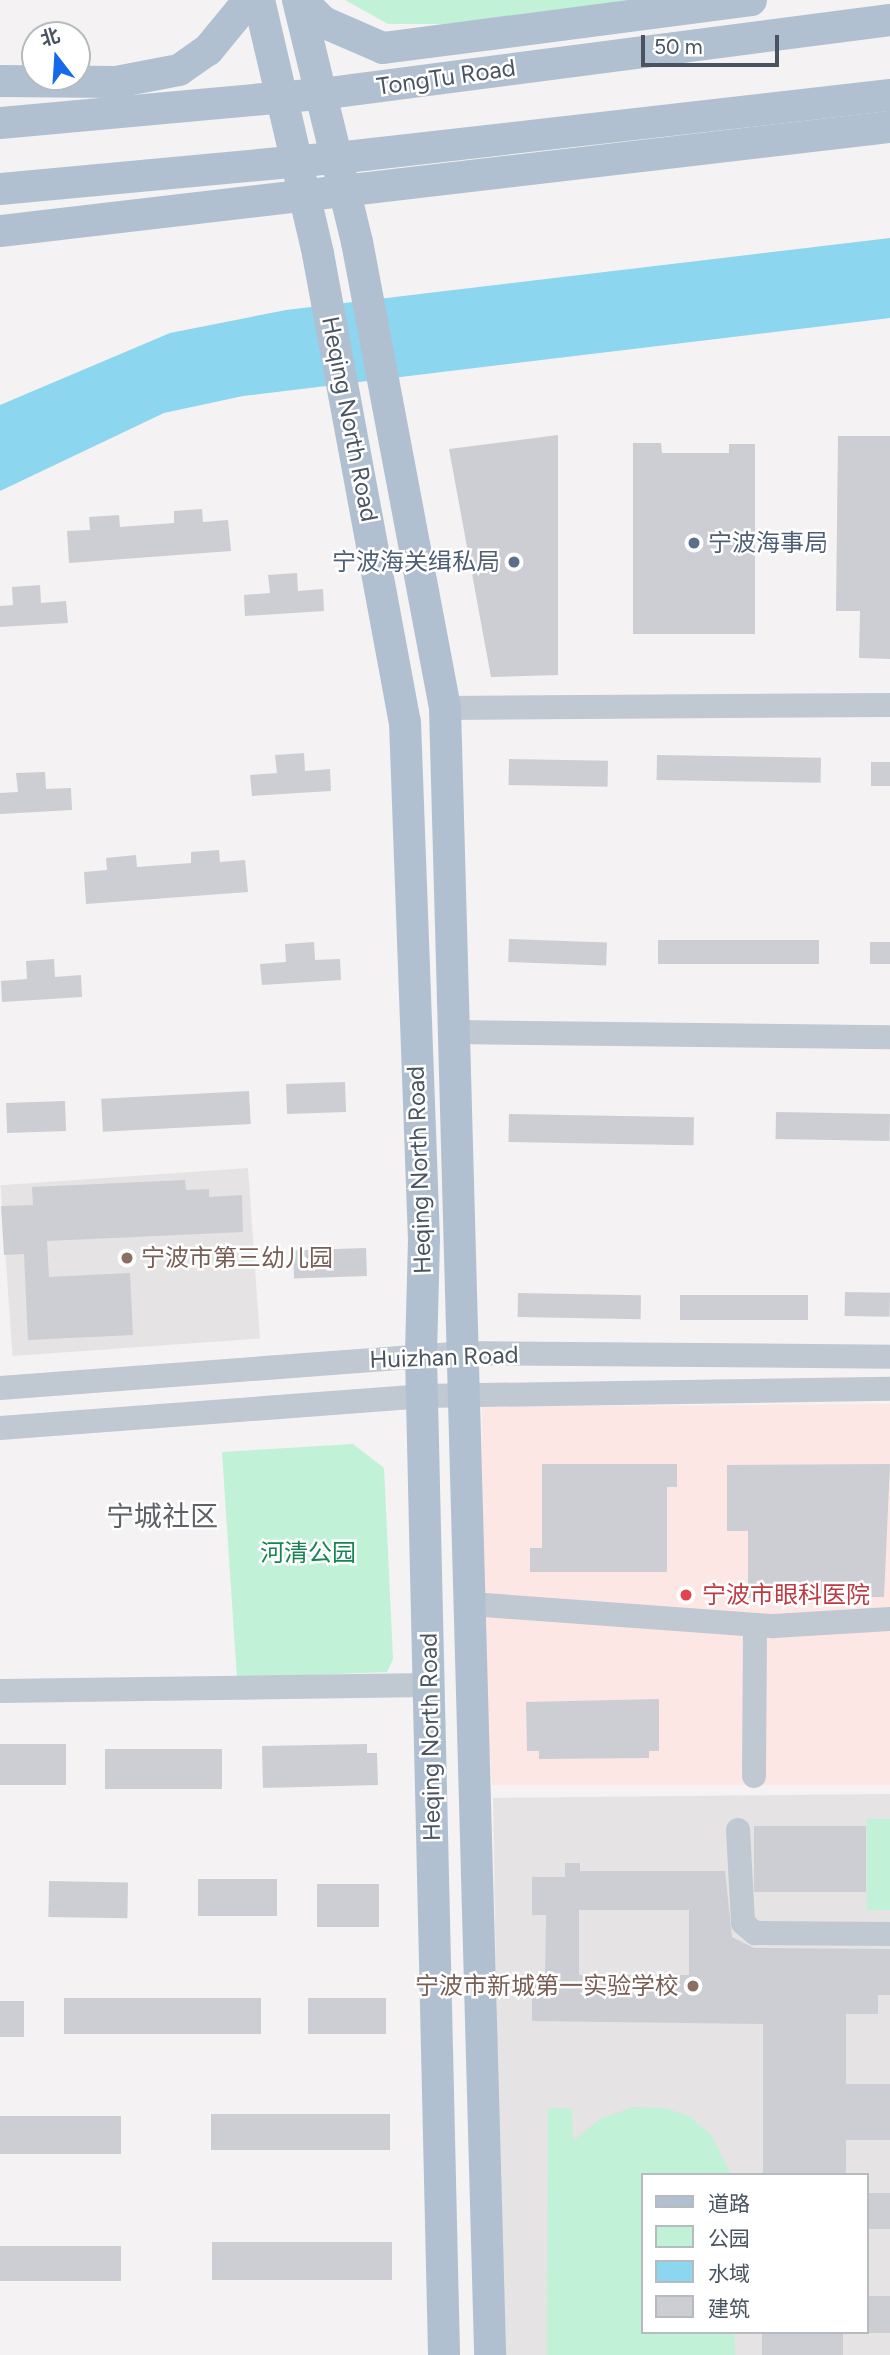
<!DOCTYPE html>
<html>
<head>
<meta charset="utf-8">
<style>
  body { margin:0 }
  #map { position:relative; width:890px; height:2355px; overflow:hidden; background:#f4f2f2; font-family:Figtree,"Noto Sans SC",sans-serif }
  div>[style] { position:absolute }
  .education>* { inset:0; background:#e5e3e4; transform-origin:0 0 }
  .medical>* { inset:0; background:#fce7e4 }
  .green>* { inset:0; background:#c1f1d6; transform-origin:0 0 }
  .water>* { inset:0; background:#8dd6ef }
  .building>* { inset:0; background:#ccced4; transform-origin:0 0 }
  .minor>* { height:24px; margin:-12px; padding:0 12px; transform-origin:12px; border-radius:12px; background:#c0c8d1 }
  .major>* { height:32px; margin:-16px; padding:0 16px; transform-origin:16px; border-radius:16px; background:#b1c0d1 }
  .dots>* { width:19px; height:19px; translate:-50% -50%; box-sizing:border-box; border:4px solid #fff; border-radius:50% }
  span { translate:-50% -50%; white-space:nowrap; text-align:center; line-height:1.15; -webkit-text-stroke:5px #fff; paint-order:stroke }
  .street-label { font-size:24px; color:#495460 }
  .service-label { font-size:24px; color:#4e5e75 }
  .left { translate:0 -50%; text-align:left }
  .right { translate:-100% -50%; text-align:right }
  .education-label { font-size:24px; color:#785e54 }
  .park-label { font-size:24px; color:#168552 }
  .health-label { font-size:24px; color:#be3a42 }
  .quarter-label { font-size:28px; color:#5e6267 }
  .legend { position:absolute; left:641px; top:2173px; width:228px; height:161px; box-sizing:border-box; background:#fff; border:2px solid #b6bbbf; margin:0; padding:9px 12px; list-style:none; font-size:21px; color:#495460 }
  .legend li { display:flex; align-items:center; gap:14px; height:35px }
  .legend b { width:35px; border:2px solid #b6bbbf }
  .north { position:absolute; left:21px; top:21px; width:70px; height:70px; box-sizing:border-box; background:#fff; border:2px solid #b6bbbf; border-radius:50%; rotate:343deg; font-size:19px; font-weight:700; line-height:28px; text-align:center; color:#495460 }
  .north::after { content:''; display:block; margin:auto; width:24px; height:32px; background:#1669ea; clip-path:polygon(50% 0,100% 100%,50% 72%,0 100%) }
  .scale { position:absolute; left:641px; top:35px; width:138px; height:32px; box-sizing:border-box; border:4px solid #495460; border-top:0; padding-left:9px; font-size:21px; line-height:24px; white-space:nowrap; color:#495460; -webkit-text-stroke:5px #fff; paint-order:stroke }
</style>
</head>
<body>
<div id="map">
  <div class="education">
    <div style="left:248px;top:1168px;width:171px;height:248px;rotate:86deg"></div>
    <div style="clip-path:polygon(evenodd,890px 1794px,890px 2355px,502px 2355px,493px 1798px,890px 1794px,643px 2175px,867px 2175px,867px 2332px,643px 2332px,643px 2175px)"></div>
  </div>
  <div class="medical">
    <div style="clip-path:polygon(890px 1404px,890px 1785px,492px 1785px,483px 1646px,482px 1407px)"></div>
  </div>
  <div class="green">
    <div style="clip-path:polygon(345px 0,637px 0,444px 24px,388px 24px)"></div>
    <div style="clip-path:polygon(353px 1444px,384px 1468px,393px 1659px,387px 1672px,237px 1678px,222px 1452px)"></div>
    <div style="left:867px;top:1819px;width:23px;height:91px"></div>
    <div style="clip-path:polygon(633px 2107px,665px 2108px,689px 2116px,711px 2135px,731px 2175px,643px 2175px,643px 2332px,734px 2332px,735px 2355px,547px 2355px,548px 2108px,572px 2109px,573px 2141px,600px 2119px)"></div>
  </div>
  <div class="water">
    <div style="clip-path:polygon(890px 238px,890px 318px,243px 396px,164px 413px,0 491px,0 405px,170px 333px,286px 310px)"></div>
  </div>
  <div class="building">
    <div style="clip-path:polygon(558px 435px,558px 675px,491px 677px,449px 449px)"></div>
    <div style="clip-path:polygon(838px 436px,890px 436px,890px 659px,859px 658px,860px 611px,836px 611px)"></div>
    <div style="clip-path:polygon(633px 443px,661px 443px,662px 453px,729px 453px,729px 444px,755px 444px,755px 634px,633px 634px)"></div>
    <div style="clip-path:polygon(202px 509px,203px 522px,228px 520px,231px 551px,69px 563px,67px 531px,90px 530px,89px 517px,119px 515px,120px 527px,174px 523px,174px 511px)"></div>
    <div style="clip-path:polygon(297px 573px,298px 591px,323px 589px,324px 611px,245px 616px,244px 595px,270px 593px,268px 575px)"></div>
    <div style="clip-path:polygon(40px 585px,41px 603px,66px 601px,68px 623px,0 627px,0 606px,13px 605px,12px 587px)"></div>
    <div style="clip-path:polygon(304px 753px,305px 771px,330px 769px,331px 791px,252px 796px,250px 775px,277px 773px,275px 755px)"></div>
    <div style="left:657px;top:755px;width:164px;height:25px;rotate:1deg"></div>
    <div style="left:509px;top:759px;width:99px;height:26px;rotate:1deg"></div>
    <div style="left:871px;top:762px;width:19px;height:24px"></div>
    <div style="clip-path:polygon(45px 772px,46px 789px,71px 788px,72px 810px,0 814px,0 793px,18px 792px,16px 773px)"></div>
    <div style="clip-path:polygon(219px 850px,220px 862px,245px 860px,248px 892px,86px 904px,84px 872px,107px 870px,106px 858px,136px 855px,137px 867px,191px 863px,191px 852px)"></div>
    <div style="left:509px;top:939px;width:98px;height:23px;rotate:2deg"></div>
    <div style="left:658px;top:940px;width:161px;height:24px"></div>
    <div style="clip-path:polygon(314px 942px,315px 960px,340px 959px,341px 980px,262px 985px,260px 964px,286px 962px,285px 944px)"></div>
    <div style="left:870px;top:942px;width:20px;height:22px"></div>
    <div style="clip-path:polygon(54px 959px,55px 977px,81px 975px,82px 997px,2px 1002px,1px 981px,27px 979px,26px 961px)"></div>
    <div style="left:345px;top:1082px;width:30px;height:59px;rotate:88deg"></div>
    <div style="left:249px;top:1091px;width:33px;height:148px;rotate:87deg"></div>
    <div style="left:65px;top:1101px;width:30px;height:59px;rotate:88deg"></div>
    <div style="left:776px;top:1112px;width:114px;height:27px;rotate:1deg"></div>
    <div style="left:509px;top:1114px;width:185px;height:28px;rotate:1deg"></div>
    <div style="clip-path:polygon(185px 1180px,186px 1190px,209px 1189px,209px 1197px,242px 1195px,243px 1232px,47px 1241px,49px 1277px,130px 1273px,133px 1335px,28px 1340px,24px 1254px,4px 1255px,1px 1206px,33px 1205px,32px 1187px)"></div>
    <div style="left:366px;top:1248px;width:28px;height:73px;rotate:88deg"></div>
    <div style="left:845px;top:1292px;width:45px;height:24px;rotate:1deg"></div>
    <div style="left:518px;top:1293px;width:123px;height:24px;rotate:1deg"></div>
    <div style="left:680px;top:1295px;width:128px;height:25px"></div>
    <div style="clip-path:polygon(542px 1464px,677px 1464px,677px 1487px,667px 1487px,667px 1572px,530px 1572px,530px 1548px,542px 1548px)"></div>
    <div style="clip-path:polygon(890px 1464px,884px 1597px,748px 1598px,748px 1531px,727px 1531px,727px 1465px)"></div>
    <div style="clip-path:polygon(659px 1699px,659px 1751px,649px 1751px,649px 1758px,539px 1759px,539px 1751px,527px 1751px,526px 1702px)"></div>
    <div style="left:0;top:1744px;width:66px;height:41px"></div>
    <div style="clip-path:polygon(367px 1744px,367px 1753px,377px 1753px,378px 1785px,263px 1788px,262px 1746px)"></div>
    <div style="left:222px;top:1749px;width:40px;height:117px;rotate:90deg"></div>
    <div style="left:754px;top:1826px;width:112px;height:66px"></div>
    <div style="clip-path:polygon(evenodd,565px 1863px,580px 1863px,580px 1871px,725px 1871px,732px 1937px,754px 1948px,890px 1949px,890px 1995px,878px 1995px,878px 2014px,846px 2014px,846px 2084px,890px 2084px,890px 2140px,846px 2140px,846px 2175px,763px 2175px,763px 2024px,532px 2021px,532px 1978px,545px 1978px,546px 1915px,532px 1915px,532px 1877px,565px 1877px,565px 1863px,579px 1910px,689px 1910px,689px 1975px,579px 1975px,579px 1910px)"></div>
    <div style="left:277px;top:1879px;width:37px;height:79px;rotate:90deg"></div>
    <div style="left:49px;top:1881px;width:79px;height:36px;rotate:1deg"></div>
    <div style="left:379px;top:1884px;width:43px;height:62px;rotate:90deg"></div>
    <div style="left:261px;top:1998px;width:36px;height:197px;rotate:90deg"></div>
    <div style="left:308px;top:1998px;width:78px;height:36px"></div>
    <div style="left:0;top:2001px;width:24px;height:36px"></div>
    <div style="left:390px;top:2114px;width:36px;height:179px;rotate:90deg"></div>
    <div style="left:0;top:2116px;width:121px;height:38px"></div>
    <div style="left:890px;top:2193px;width:36px;height:23px;rotate:90deg"></div>
    <div style="left:392px;top:2242px;width:38px;height:180px;rotate:90deg"></div>
    <div style="left:0;top:2246px;width:121px;height:35px"></div>
    <div style="left:867px;top:2296px;width:23px;height:37px"></div>
    <div style="left:762px;top:2332px;width:81px;height:23px"></div>
  </div>
  <div class="minor">
    <div style="left:445px;top:708px;width:445px;rotate:-0.4deg"></div>
    <div style="left:455px;top:1032px;width:435px;rotate:0.7deg"></div>
    <div style="left:0;top:1388px;width:465px;rotate:-4.3deg"></div>
    <div style="left:464px;top:1353px;width:426px;rotate:0.5deg"></div>
    <div style="left:0;top:1428px;width:423px;rotate:-4.3deg"></div>
    <div style="left:422px;top:1396px;width:468px;rotate:-0.9deg"></div>
    <div style="left:471px;top:1604px;width:304px;rotate:4.2deg"></div>
    <div style="left:774px;top:1626px;width:116px;rotate:-3.5deg"></div>
    <div style="left:0;top:1691px;width:429px;rotate:-0.8deg"></div>
    <div style="left:754px;top:1776px;width:151px;rotate:-89.6deg"></div>
    <div style="left:738px;top:1830px;width:93px;rotate:86.9deg"></div>
    <div style="left:743px;top:1923px;width:16px;rotate:40deg"></div>
    <div style="left:755px;top:1933px;width:135px;rotate:0.4deg"></div>
  </div>
  <div class="major">
    <div style="left:259px;top:0;width:261px;rotate:76.9deg"></div>
    <div style="left:318px;top:254px;width:476px;rotate:79.5deg"></div>
    <div style="left:405px;top:722px;width:517px;rotate:87.9deg"></div>
    <div style="left:424px;top:1239px;width:116px;rotate:91.5deg"></div>
    <div style="left:421px;top:1355px;width:1000px;rotate:88.68deg"></div>
    <div style="left:298px;top:0;width:249px;rotate:76.3deg"></div>
    <div style="left:357px;top:242px;width:474px;rotate:79.3deg"></div>
    <div style="left:445px;top:708px;width:1648px;rotate:88.43deg"></div>
    <div style="left:301px;top:0;width:31px;rotate:45deg"></div>
    <div style="left:323px;top:22px;width:65px;rotate:23.4deg"></div>
    <div style="left:383px;top:48px;width:371px;rotate:-7.4deg"></div>
    <div style="left:0;top:81px;width:116px;rotate:0.5deg"></div>
    <div style="left:116px;top:82px;width:64px;rotate:-10.8deg"></div>
    <div style="left:179px;top:70px;width:35px;rotate:-35deg"></div>
    <div style="left:208px;top:50px;width:65px;rotate:-50.6deg"></div>
    <div style="left:0;top:123px;width:322px;rotate:-5.2deg"></div>
    <div style="left:321px;top:94px;width:574px;rotate:-7.41deg"></div>
    <div style="left:0;top:189px;width:338px;rotate:-5.3deg"></div>
    <div style="left:337px;top:158px;width:557px;rotate:-6.5deg"></div>
    <div style="left:0;top:231px;width:896px;rotate:-6.67deg"></div>
  </div>
  <div class="dots">
    <div style="left:694px;top:543px;background:#5c6f8a"></div>
    <div style="left:514px;top:562px;background:#5c6f8a"></div>
    <div style="left:127px;top:1258px;background:#8d6e63"></div>
    <div style="left:686px;top:1595px;background:#e0444e"></div>
    <div style="left:693px;top:1986px;background:#8d6e63"></div>
  </div>
  <div class="street-label">
    <span style="left:446px;top:77px;rotate:-8deg">TongTu Road</span>
    <span style="left:350px;top:419px;rotate:79deg">Heqing North Road</span>
    <span style="left:419px;top:1170px;rotate:-92deg">Heqing North Road</span>
    <span style="left:444px;top:1357px;rotate:-2deg">Huizhan Road</span>
    <span style="left:430px;top:1737px;rotate:-91deg">Heqing North Road</span>
  </div>
  <div class="service-label">
    <span class="left" style="left:708px;top:543px">宁波海事局</span>
    <span class="right" style="left:500px;top:562px">宁波海关缉私局</span>
  </div>
  <div class="education-label">
    <span class="left" style="left:141px;top:1258px">宁波市第三幼儿园</span>
    <span class="right" style="left:679px;top:1986px">宁波市新城第一实验学校</span>
  </div>
  <div class="park-label">
    <span style="left:308px;top:1553px">河清公园</span>
  </div>
  <div class="health-label">
    <span class="left" style="left:702px;top:1595px">宁波市眼科医院</span>
  </div>
  <div class="quarter-label">
    <span style="left:162px;top:1516px">宁城社区</span>
  </div>
  <ul class="legend">
  <li><b style="height:9px;background:#b1c0d1"></b>道路</li>
  <li><b style="height:19px;background:#c1f1d6"></b>公园</li>
  <li><b style="height:19px;background:#8dd6ef"></b>水域</li>
  <li><b style="height:19px;background:#ccced4"></b>建筑</li>
  </ul>
  <div class="north">北</div>
  <div class="scale">50 m</div>
</div>
</body>
</html>
